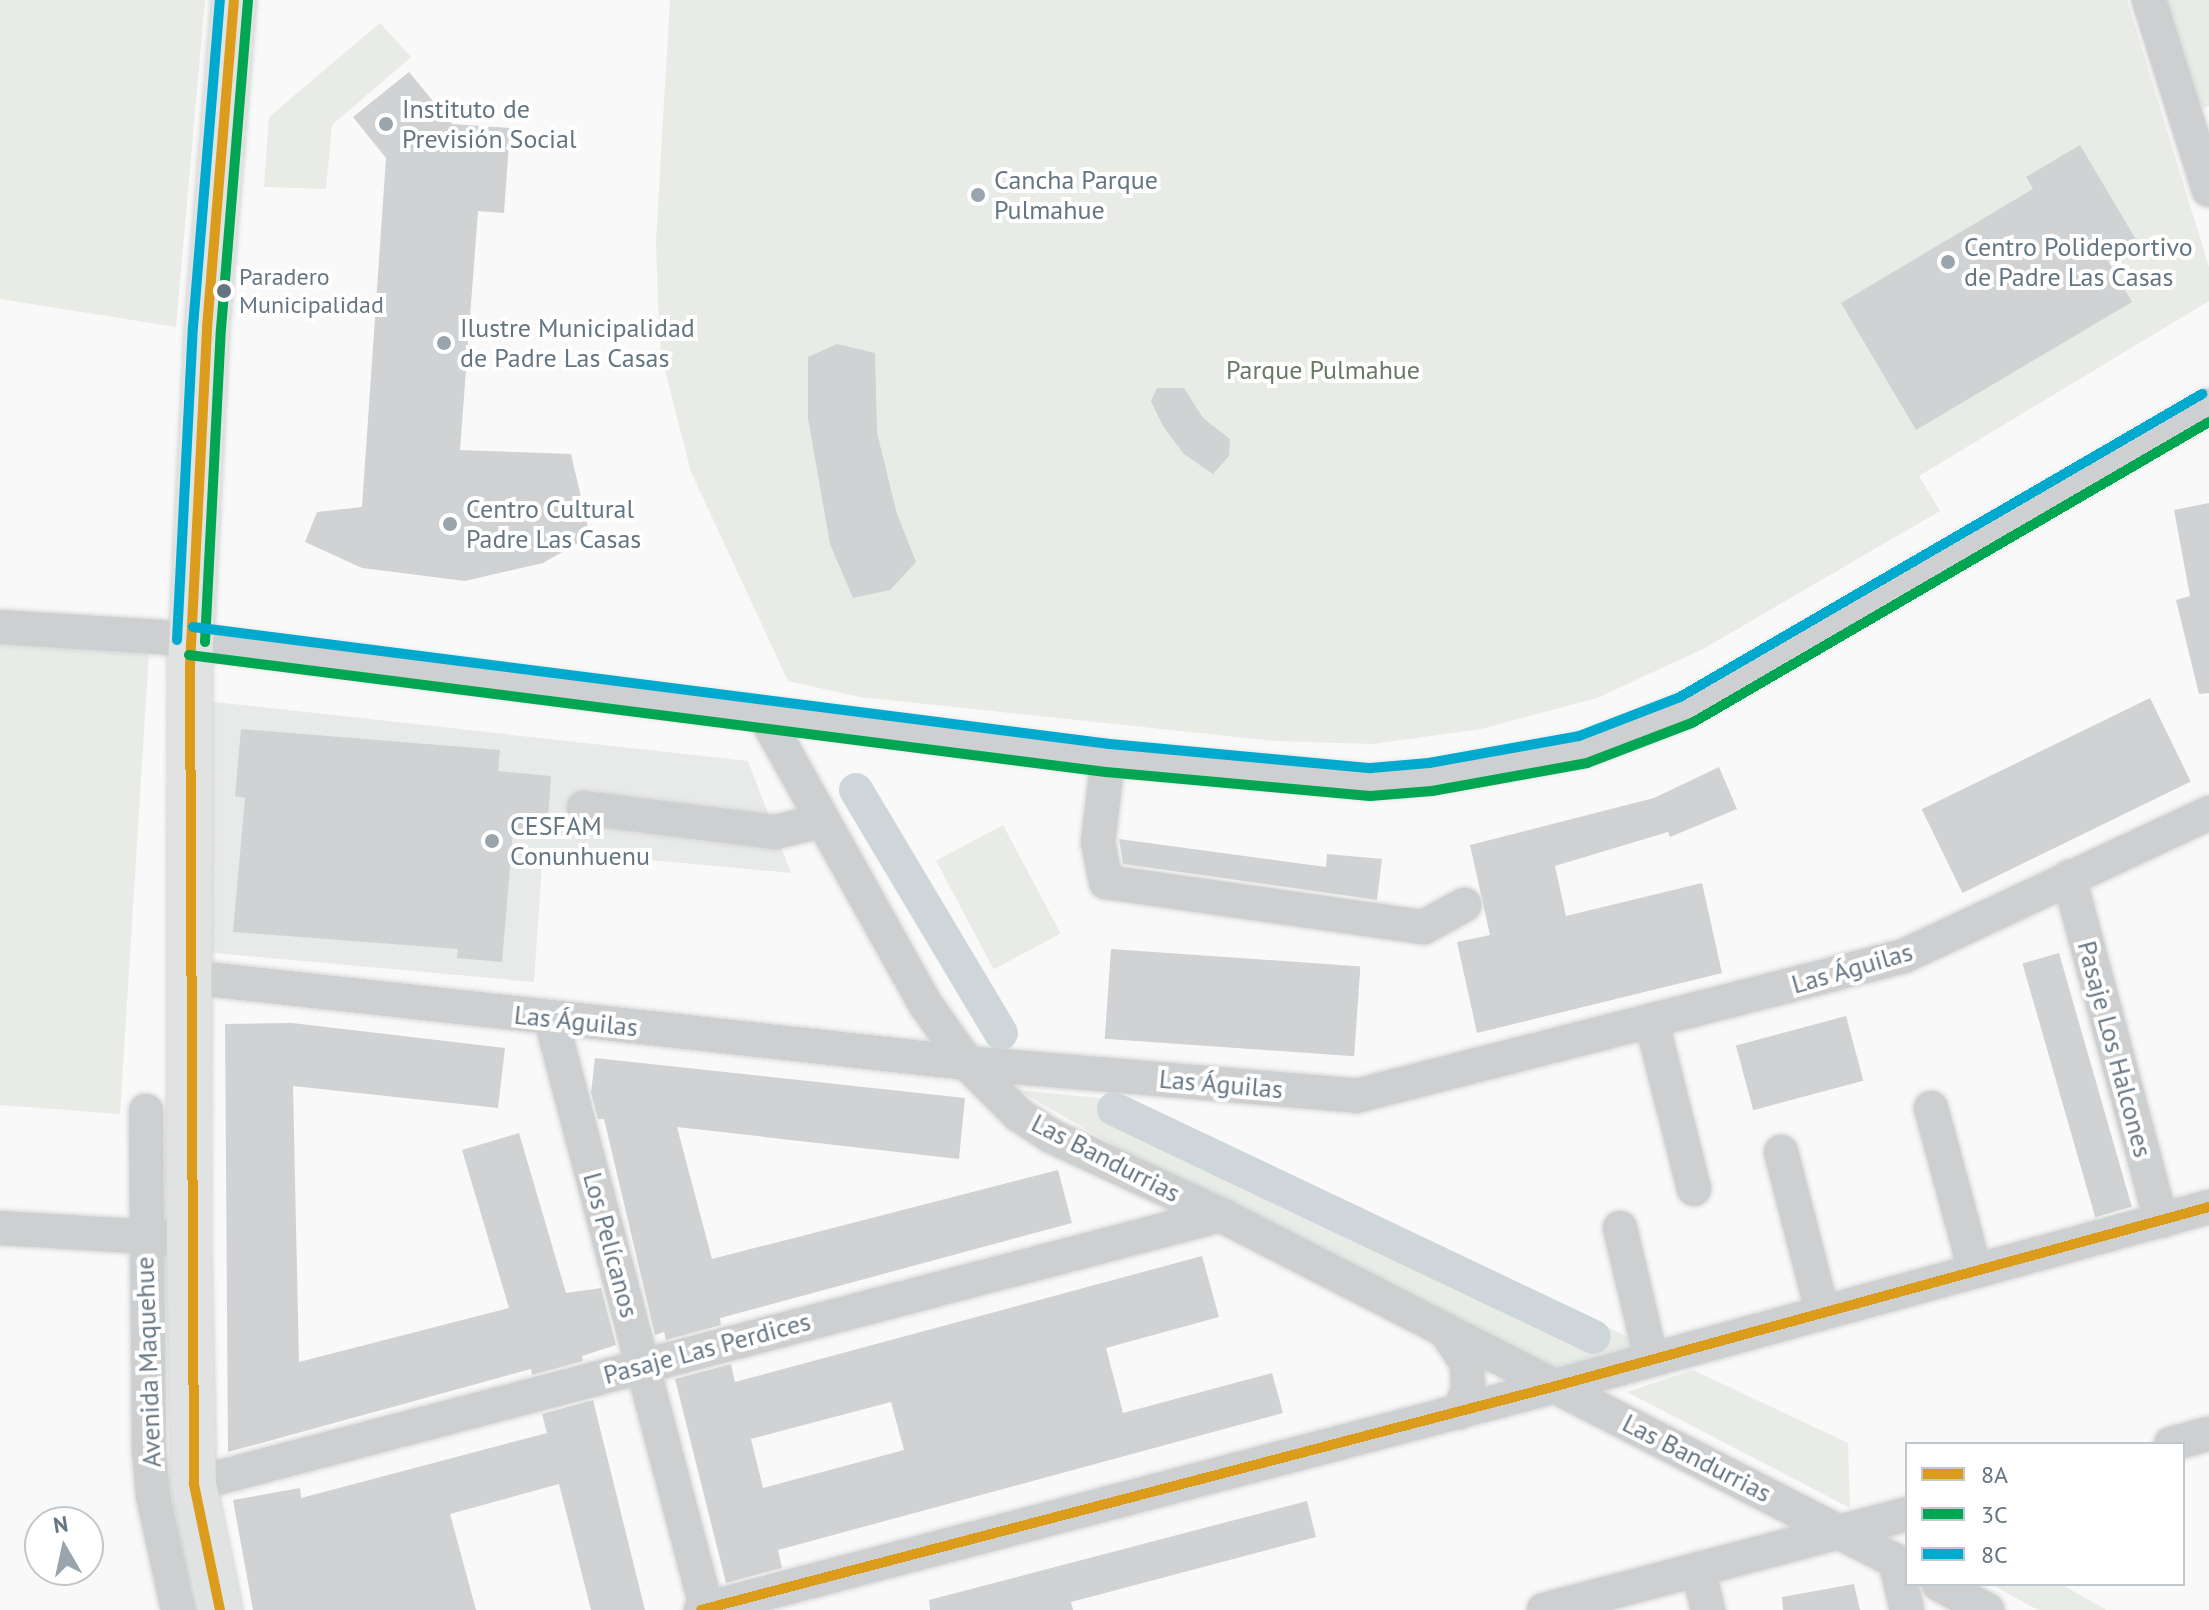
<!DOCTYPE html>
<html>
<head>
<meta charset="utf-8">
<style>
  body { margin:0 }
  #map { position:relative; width:2209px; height:1610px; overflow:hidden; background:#f9f9f9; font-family:"PT Sans",sans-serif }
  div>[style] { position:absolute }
  .built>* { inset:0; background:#e8e9e9 }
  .green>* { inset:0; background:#e8ebe6; transform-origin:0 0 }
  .canal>* { height:34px; margin:-17px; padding:0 17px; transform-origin:17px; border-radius:17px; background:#ced6d9 }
  .building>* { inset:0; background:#d0d2d3; transform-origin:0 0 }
  .roads { filter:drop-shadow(0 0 2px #d5d6d7) drop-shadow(0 0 2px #d5d6d7) }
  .minor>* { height:34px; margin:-17px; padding:0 17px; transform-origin:17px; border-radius:17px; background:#cecfd0 }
  .major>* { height:44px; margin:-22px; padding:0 22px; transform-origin:22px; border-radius:22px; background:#e1e2e2 }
  .bus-1>* { height:10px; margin:-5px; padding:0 5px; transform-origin:5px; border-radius:5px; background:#da9c1a }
  .bus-2>* { height:10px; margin:-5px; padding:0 5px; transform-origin:5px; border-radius:5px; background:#00a651 }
  .bus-3>* { height:10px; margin:-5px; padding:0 5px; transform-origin:5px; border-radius:5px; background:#00a9ce }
  .dots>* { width:22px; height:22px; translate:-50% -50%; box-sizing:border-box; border:4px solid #fff; border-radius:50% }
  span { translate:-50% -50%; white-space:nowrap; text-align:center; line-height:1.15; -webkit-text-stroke:8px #fff; paint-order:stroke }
  .bus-label { font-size:24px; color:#657683 }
  .left { translate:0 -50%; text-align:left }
  .poi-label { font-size:26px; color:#657683 }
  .park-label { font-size:26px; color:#687a64 }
  .street-label { font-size:26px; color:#657683 }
  .legend { position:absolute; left:1905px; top:1442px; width:280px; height:144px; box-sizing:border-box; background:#fff; border:2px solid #c1c8cd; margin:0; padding:10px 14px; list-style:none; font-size:24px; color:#657683 }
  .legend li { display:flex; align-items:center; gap:16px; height:40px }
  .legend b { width:40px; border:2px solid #c1c8cd }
  .north { position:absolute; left:24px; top:1506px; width:80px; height:80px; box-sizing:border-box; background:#fff; border:2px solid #c1c8cd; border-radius:50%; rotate:351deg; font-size:22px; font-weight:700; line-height:32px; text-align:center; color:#657683 }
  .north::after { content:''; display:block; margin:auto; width:28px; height:36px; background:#99a4ac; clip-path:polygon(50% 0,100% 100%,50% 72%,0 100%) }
</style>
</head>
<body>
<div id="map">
  <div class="built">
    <div style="clip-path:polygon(207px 701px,748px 761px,791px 873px,543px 850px,534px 982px,203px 952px)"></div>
  </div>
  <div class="green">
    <div style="clip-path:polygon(0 0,205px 0,176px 327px,0 299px)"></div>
    <div style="clip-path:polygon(670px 0,2127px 0,2209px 267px,2209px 301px,1919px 476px,1940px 511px,1703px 649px,1597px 698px,1481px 729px,1373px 744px,1275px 741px,860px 697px,788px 681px,691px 472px,661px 355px,658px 303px,656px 240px)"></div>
    <div style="clip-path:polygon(2166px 0,2209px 0,2209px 106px,2201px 108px)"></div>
    <div style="clip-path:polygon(380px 23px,411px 57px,332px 125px,326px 189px,264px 187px,269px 117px)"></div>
    <div style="clip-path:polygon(0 627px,150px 636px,120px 1114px,0 1105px)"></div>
    <div style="left:1003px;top:825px;width:123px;height:76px;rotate:62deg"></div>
    <div style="clip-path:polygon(1018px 1090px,1130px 1101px,1628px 1337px,1633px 1352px,1558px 1372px,1126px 1152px)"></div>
    <div style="clip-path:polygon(1693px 1370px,1848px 1443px,1850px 1508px,1627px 1392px)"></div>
    <div style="clip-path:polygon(1990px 1584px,2060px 1584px,2107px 1610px,2038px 1610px)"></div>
  </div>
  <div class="canal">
    <div style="left:856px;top:790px;width:283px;rotate:59.2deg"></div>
    <div style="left:1114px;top:1109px;width:531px;rotate:25.41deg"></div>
  </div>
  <div class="building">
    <div style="clip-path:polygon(409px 72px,452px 124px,510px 128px,504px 213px,478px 211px,460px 450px,571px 454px,590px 536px,543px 563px,465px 581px,362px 568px,305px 542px,317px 512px,362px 507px,386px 158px,353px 117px)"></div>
    <div style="clip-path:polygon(2080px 145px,2138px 243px,2108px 261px,2132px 302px,1916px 430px,1841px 303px,2033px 189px,2026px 177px)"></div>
    <div style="clip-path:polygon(837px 344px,875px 353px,877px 433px,897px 514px,916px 562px,890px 590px,853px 598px,830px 544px,808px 418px,808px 357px)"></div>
    <div style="clip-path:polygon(1157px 388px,1184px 388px,1203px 418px,1230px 439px,1229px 456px,1213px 474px,1184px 454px,1163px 426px,1151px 401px)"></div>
    <div style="clip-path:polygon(2209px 503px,2209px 693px,2199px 694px,2176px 600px,2190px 596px,2174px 510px)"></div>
    <div style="left:2150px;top:698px;width:93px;height:254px;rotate:64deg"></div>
    <div style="clip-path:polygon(241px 729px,500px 750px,498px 771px,551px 776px,547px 834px,513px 831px,502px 962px,457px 958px,458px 949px,233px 932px,245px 798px,235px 796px)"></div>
    <div style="clip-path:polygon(1719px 767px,1737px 809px,1670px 837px,1668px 832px,1555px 866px,1566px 916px,1702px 883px,1722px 973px,1477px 1033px,1457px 942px,1490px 935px,1470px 845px,1654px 798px)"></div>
    <div style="clip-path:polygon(1119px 839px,1326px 867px,1327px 854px,1382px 859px,1377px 900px,1123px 864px)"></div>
    <div style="left:1111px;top:949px;width:250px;height:90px;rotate:4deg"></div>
    <div style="left:2059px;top:953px;width:264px;height:38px;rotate:74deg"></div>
    <div style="left:1846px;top:1016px;width:67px;height:114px;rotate:75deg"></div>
    <div style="clip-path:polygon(292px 1023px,505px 1048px,498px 1108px,293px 1086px,299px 1362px,509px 1308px,462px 1150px,519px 1133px,566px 1293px,601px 1288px,616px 1345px,582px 1356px,583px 1361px,532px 1375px,531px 1369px,228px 1452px,225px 1024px)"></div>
    <div style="clip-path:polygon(595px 1058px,965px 1098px,959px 1159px,677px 1127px,712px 1259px,1058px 1170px,1072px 1223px,720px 1318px,721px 1325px,666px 1340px,664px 1332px,655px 1335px,604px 1119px,598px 1119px,591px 1093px)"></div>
    <div style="clip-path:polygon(evenodd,1202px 1256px,1219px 1317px,1106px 1348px,1123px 1413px,1272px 1373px,1283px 1413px,778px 1550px,782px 1568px,726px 1583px,675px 1379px,731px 1364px,735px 1382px,1202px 1256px,891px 1402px,904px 1450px,763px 1488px,751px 1439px,891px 1402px)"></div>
    <div style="clip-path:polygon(593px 1400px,645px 1610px,591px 1610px,559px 1484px,450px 1514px,476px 1610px,253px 1610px,233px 1500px,300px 1488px,301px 1498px,547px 1433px,542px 1414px)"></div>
    <div style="clip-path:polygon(1307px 1501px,1316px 1537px,1071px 1602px,1073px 1610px,930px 1610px,929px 1600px)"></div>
    <div style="clip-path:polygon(1854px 1584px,1860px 1610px,1783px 1610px,1782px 1597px)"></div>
  </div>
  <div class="roads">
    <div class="minor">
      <div style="left:2149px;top:0;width:199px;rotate:72.5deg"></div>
      <div style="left:0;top:627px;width:159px;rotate:3.6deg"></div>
      <div style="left:159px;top:637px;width:957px;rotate:7.27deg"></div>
      <div style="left:1108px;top:758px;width:264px;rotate:5.2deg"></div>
      <div style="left:1371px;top:782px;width:60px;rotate:-4.8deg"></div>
      <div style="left:1431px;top:777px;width:154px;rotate:-10.1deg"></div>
      <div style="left:1583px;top:750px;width:110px;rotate:-21.2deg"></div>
      <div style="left:1686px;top:710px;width:605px;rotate:-30.17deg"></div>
      <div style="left:766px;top:718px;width:329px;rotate:60.9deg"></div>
      <div style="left:926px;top:1005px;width:71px;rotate:54.7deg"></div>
      <div style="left:967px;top:1063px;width:74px;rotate:45deg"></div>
      <div style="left:1019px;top:1115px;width:38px;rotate:33deg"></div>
      <div style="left:1051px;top:1136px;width:187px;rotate:24.9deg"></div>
      <div style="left:1221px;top:1215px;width:771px;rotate:27.16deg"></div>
      <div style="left:1108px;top:758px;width:85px;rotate:96.8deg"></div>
      <div style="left:1098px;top:842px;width:41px;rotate:78.7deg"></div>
      <div style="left:1106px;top:882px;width:321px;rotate:8.1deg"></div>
      <div style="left:1424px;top:927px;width:46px;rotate:-28.8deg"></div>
      <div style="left:584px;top:808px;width:193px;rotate:7.2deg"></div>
      <div style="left:775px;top:832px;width:48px;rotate:-13.2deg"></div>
      <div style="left:2069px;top:877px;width:356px;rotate:75deg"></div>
      <div style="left:188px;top:977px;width:784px;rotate:6.3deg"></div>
      <div style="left:967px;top:1063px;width:390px;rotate:4.8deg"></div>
      <div style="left:1356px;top:1096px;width:566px;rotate:-14.33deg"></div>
      <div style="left:1904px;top:956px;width:337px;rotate:-25.1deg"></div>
      <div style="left:551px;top:1019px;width:611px;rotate:75.21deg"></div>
      <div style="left:1652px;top:1023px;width:171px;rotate:75.8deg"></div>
      <div style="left:1931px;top:1108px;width:168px;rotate:74.8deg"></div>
      <div style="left:146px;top:1111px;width:340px;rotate:89.5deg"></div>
      <div style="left:149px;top:1451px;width:45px;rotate:84.9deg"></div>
      <div style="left:153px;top:1496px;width:117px;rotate:77.6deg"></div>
      <div style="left:1781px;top:1152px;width:163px;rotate:75.5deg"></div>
      <div style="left:0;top:1228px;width:167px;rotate:3.4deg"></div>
      <div style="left:1620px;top:1228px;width:134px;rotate:76.6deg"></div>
      <div style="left:1444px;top:1329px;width:41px;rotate:55.9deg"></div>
      <div style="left:1467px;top:1363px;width:27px;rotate:88deg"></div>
      <div style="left:1468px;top:1390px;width:24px;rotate:112deg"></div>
      <div style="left:2171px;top:1444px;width:39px;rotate:-15deg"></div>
      <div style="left:194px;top:1484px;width:1062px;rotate:-14.68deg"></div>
      <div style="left:1895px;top:1560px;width:51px;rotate:76.5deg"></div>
      <div style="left:1698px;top:1569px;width:42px;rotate:76.3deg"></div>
      <div style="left:1939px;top:1584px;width:55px;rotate:28.4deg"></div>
      <div style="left:701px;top:1610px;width:884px;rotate:-14.68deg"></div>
      <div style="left:1556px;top:1386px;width:677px;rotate:-15.33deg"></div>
      <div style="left:1544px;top:1610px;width:375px;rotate:-14.8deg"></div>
    </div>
    <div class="major">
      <div style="left:220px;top:1610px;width:129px;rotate:-101.7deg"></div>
      <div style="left:194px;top:1484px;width:245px;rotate:-91.2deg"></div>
      <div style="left:189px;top:1239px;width:574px;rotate:-89.9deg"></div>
      <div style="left:190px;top:665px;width:337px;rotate:-87.1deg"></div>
      <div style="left:207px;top:328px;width:329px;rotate:-85.3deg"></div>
    </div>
  </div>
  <div class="bus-1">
    <div style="left:220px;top:1610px;width:129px;rotate:-101.7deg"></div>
    <div style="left:194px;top:1484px;width:819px;rotate:-90.28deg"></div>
    <div style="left:190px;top:665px;width:337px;rotate:-87.1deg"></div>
    <div style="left:207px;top:328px;width:329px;rotate:-85.3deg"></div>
    <div style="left:701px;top:1610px;width:884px;rotate:-14.68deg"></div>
    <div style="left:1556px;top:1386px;width:677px;rotate:-15.33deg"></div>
  </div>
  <div class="bus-2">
    <div style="left:205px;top:642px;width:313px;rotate:-87.1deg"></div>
    <div style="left:221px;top:329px;width:329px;rotate:-85.3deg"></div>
    <div style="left:189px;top:655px;width:924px;rotate:7.27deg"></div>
    <div style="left:1106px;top:772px;width:265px;rotate:5.2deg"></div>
    <div style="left:1370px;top:796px;width:62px;rotate:-4.6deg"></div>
    <div style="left:1432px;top:791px;width:158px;rotate:-10.2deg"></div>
    <div style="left:1587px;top:763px;width:112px;rotate:-20.9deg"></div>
    <div style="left:1692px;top:723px;width:598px;rotate:-30.21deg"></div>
  </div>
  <div class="bus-3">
    <div style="left:193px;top:627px;width:924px;rotate:7.27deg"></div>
    <div style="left:1110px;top:744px;width:262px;rotate:5.3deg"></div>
    <div style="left:1371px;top:768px;width:58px;rotate:-4.9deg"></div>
    <div style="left:1429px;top:763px;width:152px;rotate:-10.2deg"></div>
    <div style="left:1579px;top:736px;width:108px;rotate:-21.1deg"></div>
    <div style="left:1680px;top:697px;width:604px;rotate:-30.13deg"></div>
    <div style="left:177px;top:640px;width:313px;rotate:-87.1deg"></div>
    <div style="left:193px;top:327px;width:328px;rotate:-85.3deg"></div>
  </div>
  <div class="dots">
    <div style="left:386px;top:124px;background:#99a4ac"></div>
    <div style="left:978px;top:195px;background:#99a4ac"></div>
    <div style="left:1948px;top:262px;background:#99a4ac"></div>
    <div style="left:224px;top:291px;background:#657683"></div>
    <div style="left:444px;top:343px;background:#99a4ac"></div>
    <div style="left:450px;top:524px;background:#99a4ac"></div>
    <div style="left:492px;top:841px;background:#99a4ac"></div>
  </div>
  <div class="bus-label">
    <span class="left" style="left:239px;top:291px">Paradero<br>Municipalidad</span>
  </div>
  <div class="poi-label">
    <span class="left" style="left:402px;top:124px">Instituto de<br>Previsión Social</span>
    <span class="left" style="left:994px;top:195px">Cancha Parque<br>Pulmahue</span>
    <span class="left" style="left:1964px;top:262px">Centro Polideportivo<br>de Padre Las Casas</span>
    <span class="left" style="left:460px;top:343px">Ilustre Municipalidad<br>de Padre Las Casas</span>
    <span class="left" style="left:466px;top:524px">Centro Cultural<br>Padre Las Casas</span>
    <span class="left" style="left:510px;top:841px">CESFAM<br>Conunhuenu</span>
  </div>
  <div class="park-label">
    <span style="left:1323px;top:370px">Parque Pulmahue</span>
  </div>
  <div class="street-label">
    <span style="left:1852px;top:968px;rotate:-16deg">Las Águilas</span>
    <span style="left:576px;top:1021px;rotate:6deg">Las Águilas</span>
    <span style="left:2115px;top:1049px;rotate:75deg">Pasaje Los Halcones</span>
    <span style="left:1221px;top:1084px;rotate:5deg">Las Águilas</span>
    <span style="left:1106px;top:1158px;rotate:27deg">Las Bandurrias</span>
    <span style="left:611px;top:1245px;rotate:75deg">Los Pelícanos</span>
    <span style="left:707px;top:1348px;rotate:-15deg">Pasaje Las Perdices</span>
    <span style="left:148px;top:1362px;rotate:-92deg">Avenida Maquehue</span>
    <span style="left:1697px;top:1458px;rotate:27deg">Las Bandurrias</span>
  </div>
  <ul class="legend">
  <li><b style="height:10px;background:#da9c1a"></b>8A</li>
  <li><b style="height:10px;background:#00a651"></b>3C</li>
  <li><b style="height:10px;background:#00a9ce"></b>8C</li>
  </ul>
  <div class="north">N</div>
</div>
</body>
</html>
